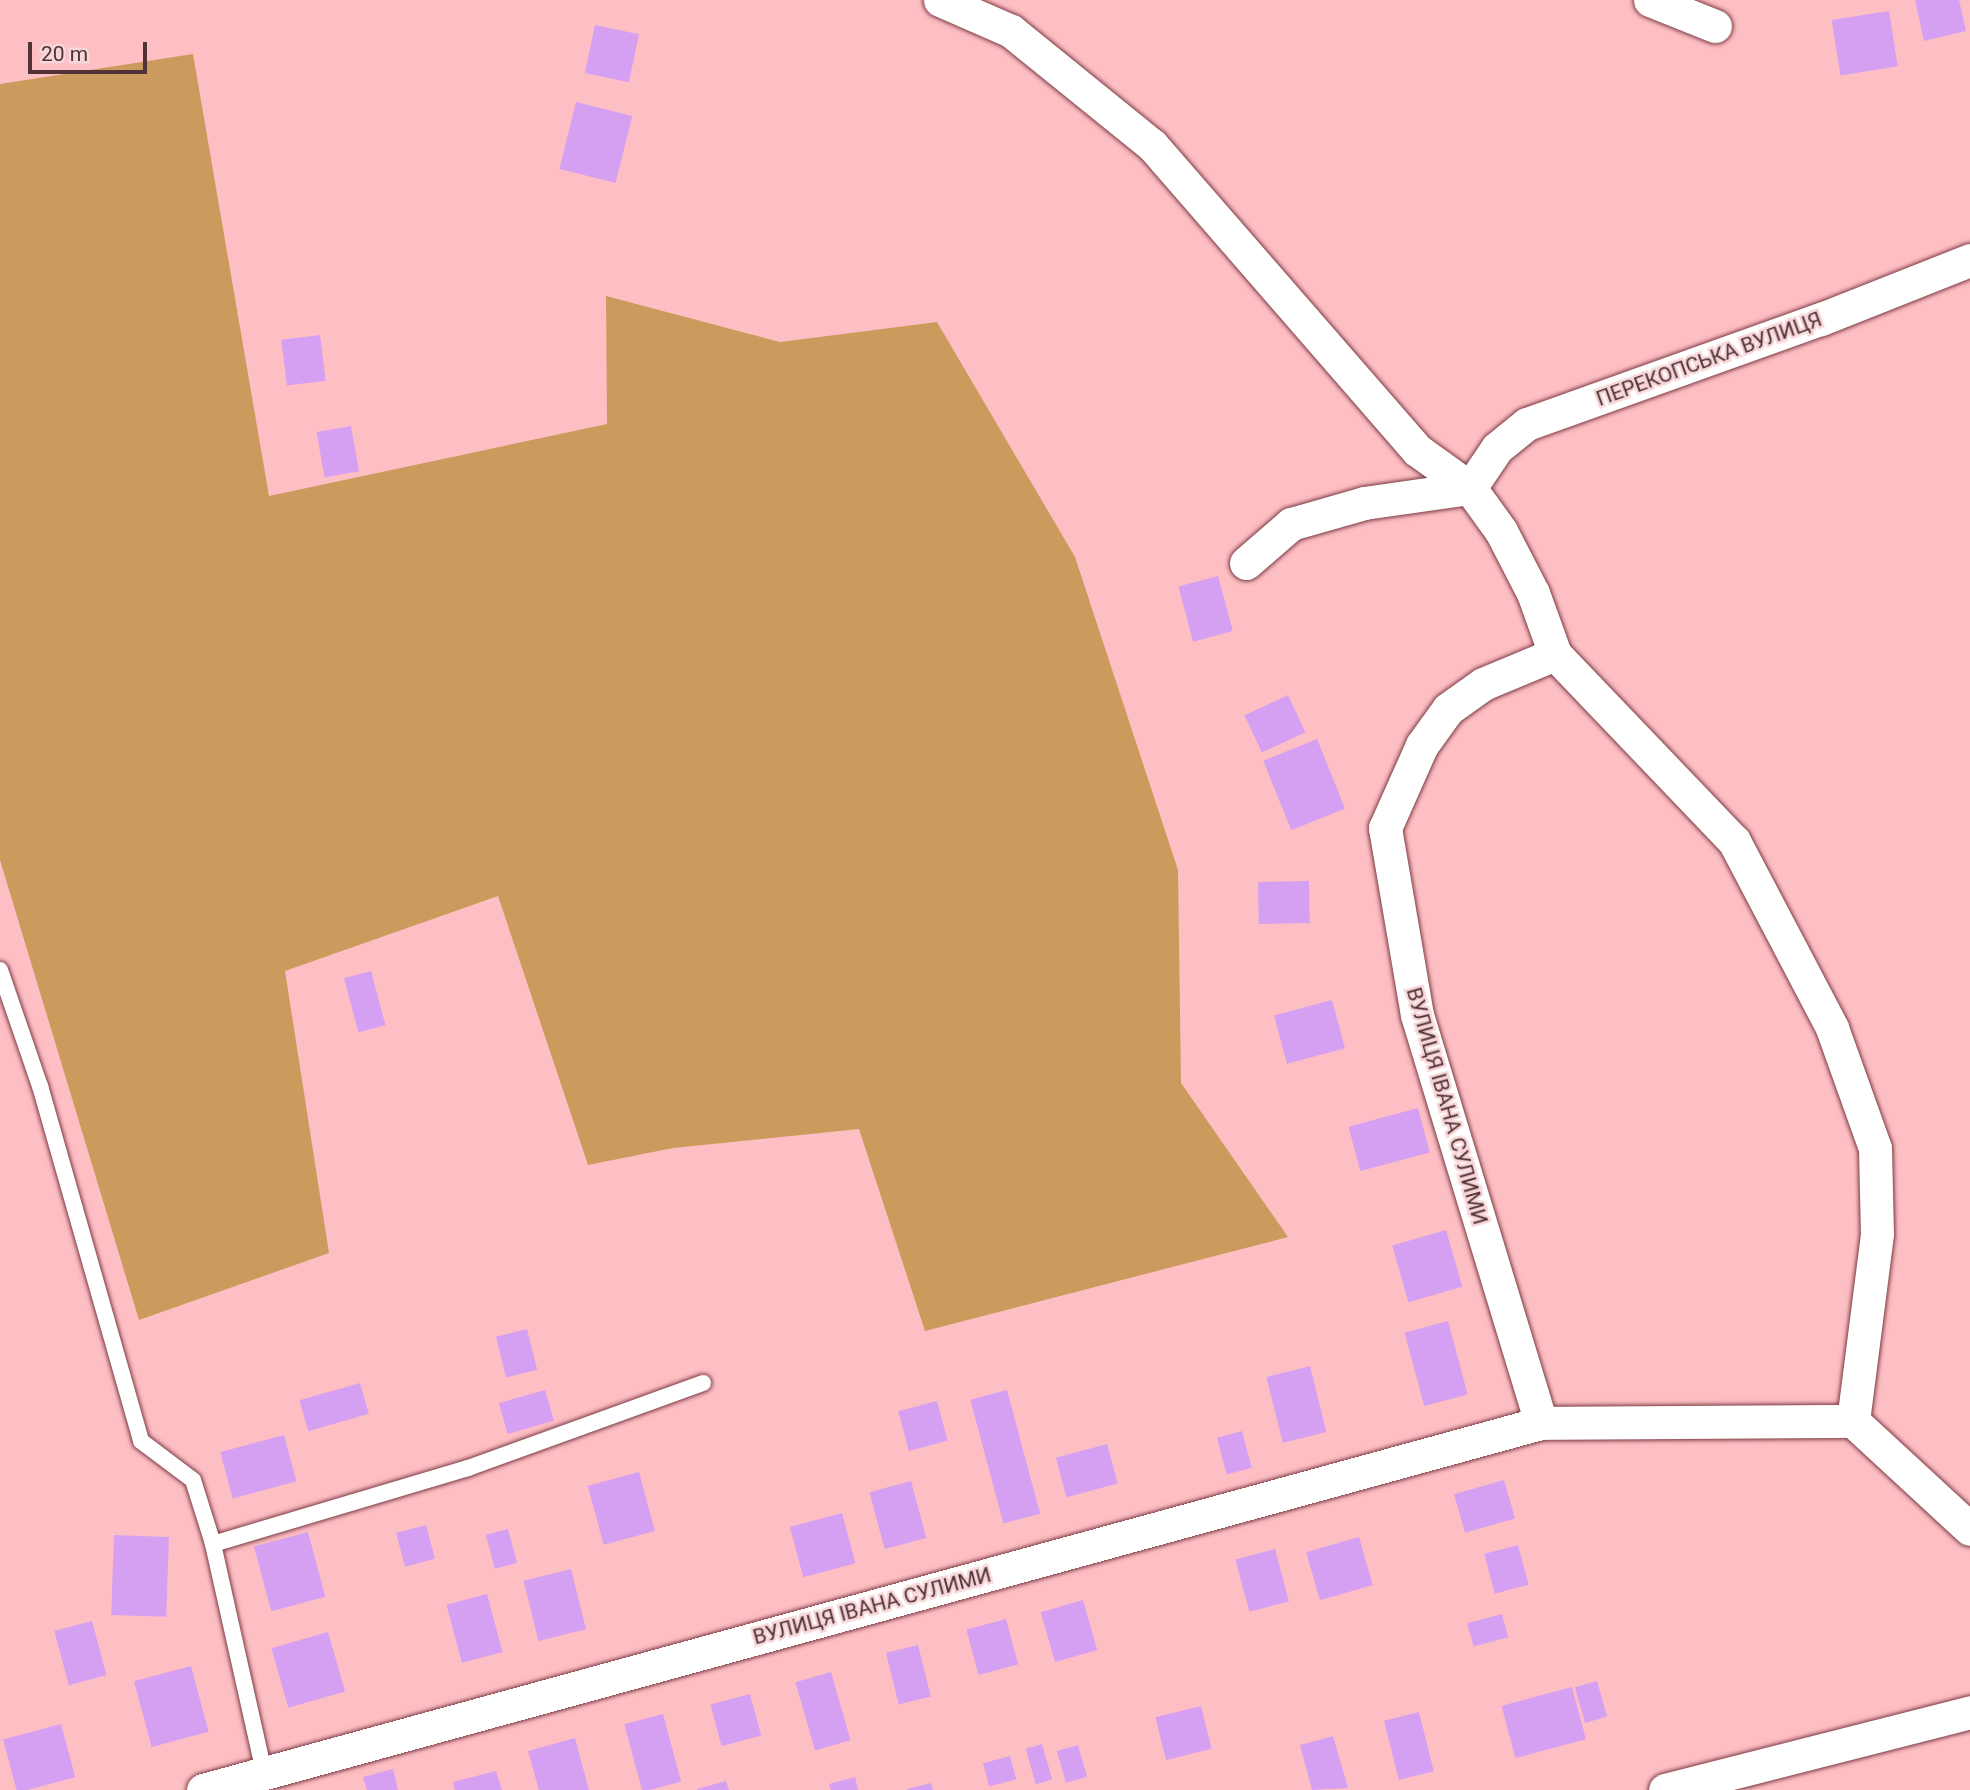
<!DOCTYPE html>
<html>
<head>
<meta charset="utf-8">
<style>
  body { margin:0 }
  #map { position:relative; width:1970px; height:1790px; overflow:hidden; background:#febfc4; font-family:Roboto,sans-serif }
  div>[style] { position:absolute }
  .green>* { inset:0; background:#ca9b5c }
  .building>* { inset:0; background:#d5a0f1; transform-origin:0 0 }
  .roads { filter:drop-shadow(0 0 2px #7c3b43) drop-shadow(0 0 2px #7c3b43) }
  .lane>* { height:16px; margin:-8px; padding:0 8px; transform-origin:8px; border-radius:8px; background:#fff }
  .street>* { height:33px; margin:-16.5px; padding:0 16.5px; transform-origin:16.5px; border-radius:16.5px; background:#fff }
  span { translate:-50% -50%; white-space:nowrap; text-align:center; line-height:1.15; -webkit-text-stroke:5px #f6d6d8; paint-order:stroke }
  .street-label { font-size:21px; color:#523335 }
  .scale { position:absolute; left:28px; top:42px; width:119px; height:32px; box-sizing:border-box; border:4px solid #523335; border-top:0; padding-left:9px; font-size:21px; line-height:24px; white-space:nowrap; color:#523335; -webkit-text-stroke:5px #f6d6d8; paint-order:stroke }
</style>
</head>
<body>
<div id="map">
  <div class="green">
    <div style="clip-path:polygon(193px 54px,269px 496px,607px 424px,606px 296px,780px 342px,937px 322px,1075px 557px,1178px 870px,1181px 1083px,1288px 1237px,925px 1331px,859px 1129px,673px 1148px,588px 1165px,498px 896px,285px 971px,329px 1253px,139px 1320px,0 860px,0 84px)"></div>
  </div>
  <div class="building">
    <div style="clip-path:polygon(1915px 0,1959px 0,1966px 31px,1924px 41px)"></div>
    <div style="left:1889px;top:11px;width:56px;height:58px;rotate:81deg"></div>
    <div style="left:595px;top:25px;width:45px;height:49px;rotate:12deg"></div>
    <div style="left:576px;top:102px;width:58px;height:69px;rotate:14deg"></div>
    <div style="left:320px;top:335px;width:46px;height:39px;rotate:83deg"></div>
    <div style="left:351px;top:426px;width:46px;height:35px;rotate:80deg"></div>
    <div style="left:1218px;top:576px;width:57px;height:41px;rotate:75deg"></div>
    <div style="left:1288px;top:695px;width:41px;height:48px;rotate:65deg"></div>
    <div style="left:1317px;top:739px;width:75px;height:58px;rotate:68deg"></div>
    <div style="left:1309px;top:881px;width:42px;height:51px;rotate:89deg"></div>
    <div style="left:371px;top:971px;width:56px;height:28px;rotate:75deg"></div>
    <div style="left:1332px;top:1000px;width:50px;height:60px;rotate:75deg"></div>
    <div style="left:1418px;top:1108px;width:46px;height:72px;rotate:75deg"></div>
    <div style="left:1446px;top:1230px;width:59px;height:56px;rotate:74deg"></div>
    <div style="left:1448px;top:1321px;width:76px;height:45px;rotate:75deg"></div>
    <div style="left:527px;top:1329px;width:42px;height:32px;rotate:76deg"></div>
    <div style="left:1310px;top:1366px;width:68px;height:45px;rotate:76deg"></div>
    <div style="left:360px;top:1383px;width:32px;height:63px;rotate:74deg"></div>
    <div style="left:545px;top:1390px;width:32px;height:48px;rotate:74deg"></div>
    <div style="left:1007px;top:1390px;width:128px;height:38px;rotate:75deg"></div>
    <div style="left:937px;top:1401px;width:41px;height:40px;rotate:75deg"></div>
    <div style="left:1242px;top:1431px;width:38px;height:26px;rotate:75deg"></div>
    <div style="left:284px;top:1435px;width:48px;height:66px;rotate:75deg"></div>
    <div style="left:1107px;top:1444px;width:41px;height:53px;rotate:75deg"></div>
    <div style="left:639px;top:1472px;width:61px;height:53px;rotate:75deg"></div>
    <div style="left:1504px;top:1480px;width:40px;height:52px;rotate:74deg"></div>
    <div style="left:911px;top:1481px;width:59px;height:43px;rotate:75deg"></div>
    <div style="left:842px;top:1513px;width:52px;height:54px;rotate:75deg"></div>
    <div style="left:426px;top:1525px;width:35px;height:31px;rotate:75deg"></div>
    <div style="left:508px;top:1529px;width:35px;height:23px;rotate:75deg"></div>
    <div style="left:308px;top:1532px;width:67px;height:56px;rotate:75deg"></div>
    <div style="left:114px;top:1535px;width:55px;height:80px;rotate:2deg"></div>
    <div style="left:1359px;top:1537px;width:50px;height:55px;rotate:74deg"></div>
    <div style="left:1518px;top:1545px;width:41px;height:35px;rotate:75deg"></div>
    <div style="left:1275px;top:1549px;width:54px;height:41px;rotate:75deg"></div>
    <div style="left:571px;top:1569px;width:62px;height:49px;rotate:76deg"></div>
    <div style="left:487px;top:1594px;width:60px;height:42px;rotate:75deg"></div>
    <div style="left:1083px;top:1600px;width:52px;height:44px;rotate:74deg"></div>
    <div style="left:1502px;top:1614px;width:24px;height:36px;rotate:75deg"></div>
    <div style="left:1006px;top:1619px;width:47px;height:41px;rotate:75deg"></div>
    <div style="left:92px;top:1621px;width:56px;height:39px;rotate:75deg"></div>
    <div style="left:328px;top:1632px;width:62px;height:59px;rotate:74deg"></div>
    <div style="left:918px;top:1645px;width:53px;height:33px;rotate:76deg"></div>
    <div style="left:191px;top:1666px;width:68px;height:59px;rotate:75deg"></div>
    <div style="left:831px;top:1672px;width:71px;height:37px;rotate:74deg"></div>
    <div style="left:1597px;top:1681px;width:37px;height:23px;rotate:74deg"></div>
    <div style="left:1572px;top:1687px;width:54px;height:73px;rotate:75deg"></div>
    <div style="left:750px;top:1694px;width:43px;height:41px;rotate:75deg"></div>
    <div style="left:1201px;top:1706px;width:44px;height:47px;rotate:76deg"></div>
    <div style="left:1419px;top:1712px;width:61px;height:36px;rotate:76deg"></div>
    <div style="left:663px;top:1714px;width:70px;height:40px;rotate:75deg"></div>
    <div style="left:61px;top:1724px;width:55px;height:60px;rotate:75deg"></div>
    <div style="clip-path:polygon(1333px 1736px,1348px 1788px,1312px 1790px,1300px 1745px)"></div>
    <div style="clip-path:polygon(575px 1738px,589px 1790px,539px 1790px,528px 1751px)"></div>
    <div style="left:1042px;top:1744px;width:37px;height:17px;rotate:74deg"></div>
    <div style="left:1078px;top:1745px;width:33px;height:22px;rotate:74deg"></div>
    <div style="left:1010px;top:1756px;width:24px;height:28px;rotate:75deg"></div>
    <div style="clip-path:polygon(393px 1769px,398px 1790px,367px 1790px,363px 1777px)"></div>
    <div style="clip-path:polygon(496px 1771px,502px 1790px,455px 1790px,453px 1782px)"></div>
    <div style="clip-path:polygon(855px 1777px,858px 1790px,831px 1790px,829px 1784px)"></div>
    <div style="clip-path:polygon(726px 1781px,729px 1790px,697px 1790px,697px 1789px)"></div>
    <div style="clip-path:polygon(931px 1783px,933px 1790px,907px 1790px,907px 1789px)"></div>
  </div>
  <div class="roads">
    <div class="lane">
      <div style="left:0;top:970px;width:123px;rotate:71deg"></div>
      <div style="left:40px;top:1086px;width:369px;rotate:74.1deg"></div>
      <div style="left:141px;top:1441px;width:65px;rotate:36.9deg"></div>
      <div style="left:193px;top:1480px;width:67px;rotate:72.6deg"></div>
      <div style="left:213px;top:1544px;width:235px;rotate:77.4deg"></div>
      <div style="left:213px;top:1544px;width:266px;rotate:-16.6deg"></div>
      <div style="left:468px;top:1468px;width:250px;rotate:-19.9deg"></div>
    </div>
    <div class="street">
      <div style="left:940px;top:0;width:77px;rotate:23.6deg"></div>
      <div style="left:1011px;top:31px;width:181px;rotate:39deg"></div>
      <div style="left:1152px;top:145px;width:404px;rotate:49deg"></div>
      <div style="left:1417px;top:450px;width:65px;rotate:35.6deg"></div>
      <div style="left:1470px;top:488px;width:53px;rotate:54.2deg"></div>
      <div style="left:1501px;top:531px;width:70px;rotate:62.7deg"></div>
      <div style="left:1533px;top:593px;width:65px;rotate:70.2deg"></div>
      <div style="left:1555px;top:654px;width:259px;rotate:46.3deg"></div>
      <div style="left:1734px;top:841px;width:211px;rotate:62.3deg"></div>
      <div style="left:1832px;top:1028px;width:127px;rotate:70.3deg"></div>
      <div style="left:1875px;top:1148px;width:86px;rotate:88.7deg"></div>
      <div style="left:1877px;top:1234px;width:189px;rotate:97.3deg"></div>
      <div style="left:1650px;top:0;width:70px;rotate:21.8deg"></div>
      <div style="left:1246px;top:563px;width:60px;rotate:-40.9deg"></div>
      <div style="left:1291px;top:524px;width:76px;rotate:-16deg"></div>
      <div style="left:1364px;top:503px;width:107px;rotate:-8.1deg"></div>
      <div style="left:1470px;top:488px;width:48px;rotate:-56deg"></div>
      <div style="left:1497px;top:448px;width:38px;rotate:-39deg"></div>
      <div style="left:1527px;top:424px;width:312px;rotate:-19.7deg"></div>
      <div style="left:1821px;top:319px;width:160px;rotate:-21.6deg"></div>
      <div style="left:1541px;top:1423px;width:426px;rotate:-106.9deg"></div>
      <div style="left:1417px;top:1015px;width:190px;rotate:-99.7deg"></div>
      <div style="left:1385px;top:828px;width:91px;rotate:-66deg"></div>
      <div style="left:1422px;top:745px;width:44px;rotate:-54.2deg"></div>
      <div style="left:1448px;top:709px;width:43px;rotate:-35.5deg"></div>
      <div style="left:1483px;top:684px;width:78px;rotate:-22.6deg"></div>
      <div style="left:203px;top:1790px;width:1387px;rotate:-15.34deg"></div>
      <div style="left:1541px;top:1423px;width:312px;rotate:-0.4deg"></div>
      <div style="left:1853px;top:1421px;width:159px;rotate:42.7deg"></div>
      <div style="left:1665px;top:1790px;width:315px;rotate:-14.3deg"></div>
    </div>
  </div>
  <div class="street-label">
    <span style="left:1709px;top:359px;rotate:-20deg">ПЕРЕКОПСЬКА ВУЛИЦЯ</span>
    <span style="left:1447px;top:1106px;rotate:74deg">ВУЛИЦЯ ІВАНА СУЛИМИ</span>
    <span style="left:872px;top:1606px;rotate:-15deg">ВУЛИЦЯ ІВАНА СУЛИМИ</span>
  </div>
  <div class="scale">20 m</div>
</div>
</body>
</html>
